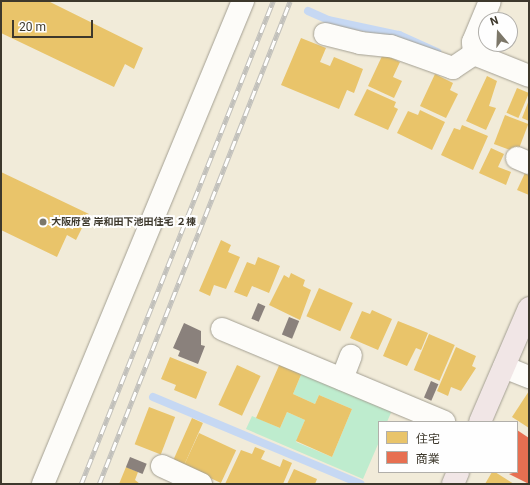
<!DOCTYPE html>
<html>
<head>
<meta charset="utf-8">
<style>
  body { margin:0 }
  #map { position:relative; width:530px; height:485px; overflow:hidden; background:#f1ebd9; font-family:Roboto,"Noto Sans JP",sans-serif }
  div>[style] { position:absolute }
  .green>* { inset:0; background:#beecce }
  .homes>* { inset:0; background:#e9c46a; transform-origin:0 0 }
  .shops>* { inset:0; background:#e76f51 }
  .industry>* { inset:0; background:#8a817c; transform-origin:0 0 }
  .stream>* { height:8px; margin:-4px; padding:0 4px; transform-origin:4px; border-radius:4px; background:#c6d8f3 }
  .roads { filter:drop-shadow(0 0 1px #a39f92) drop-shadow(0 0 1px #a39f92) }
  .street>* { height:22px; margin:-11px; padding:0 11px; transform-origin:11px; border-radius:11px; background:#fdfcf9 }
  .primary>* { height:22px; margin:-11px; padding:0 11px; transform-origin:11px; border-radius:11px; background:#f1e6e6 }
  .rail>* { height:4.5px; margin-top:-2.25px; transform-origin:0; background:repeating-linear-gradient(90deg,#fefefe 0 9px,#c1c0bb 0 18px); box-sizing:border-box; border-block:1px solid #c1c0bb }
  .dots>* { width:11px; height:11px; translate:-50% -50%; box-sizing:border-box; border:2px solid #fefefe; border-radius:50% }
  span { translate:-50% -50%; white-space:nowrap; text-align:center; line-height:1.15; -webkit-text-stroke:4px #fefefe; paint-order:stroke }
  .poi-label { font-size:10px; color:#3d382c; font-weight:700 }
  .left { translate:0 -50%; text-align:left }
  .frame { position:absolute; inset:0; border:2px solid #3d382c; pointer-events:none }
  .legend { position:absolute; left:378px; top:421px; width:140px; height:52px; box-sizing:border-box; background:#fefefe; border:1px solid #b1afaa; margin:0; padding:5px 7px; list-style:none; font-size:12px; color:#3d382c }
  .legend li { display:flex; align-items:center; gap:8px; height:20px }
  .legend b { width:20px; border:1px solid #b1afaa }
  .north { position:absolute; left:478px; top:12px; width:40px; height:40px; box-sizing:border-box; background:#fefefe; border:1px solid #b1afaa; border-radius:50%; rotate:341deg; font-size:11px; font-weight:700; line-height:16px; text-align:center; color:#3d382c }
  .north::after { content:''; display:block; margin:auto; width:14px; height:18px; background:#7c7769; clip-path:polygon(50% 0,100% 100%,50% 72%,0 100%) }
  .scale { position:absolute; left:12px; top:20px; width:81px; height:18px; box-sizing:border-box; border:2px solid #3d382c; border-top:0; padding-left:5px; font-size:12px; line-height:14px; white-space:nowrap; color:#3d382c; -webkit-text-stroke:3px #fefefe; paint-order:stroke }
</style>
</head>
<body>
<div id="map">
  <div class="green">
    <div style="clip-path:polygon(303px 370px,393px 408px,387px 422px,379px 422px,379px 442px,363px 479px,246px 429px,252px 416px,280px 428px,287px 412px,305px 420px,296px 442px,332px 457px,352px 409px,319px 395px,315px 404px,293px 394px)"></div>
  </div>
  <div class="homes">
    <div style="clip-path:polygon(1px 1px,48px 1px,143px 48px,134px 69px,125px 64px,114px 87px,1px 33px)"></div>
    <div style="clip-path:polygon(301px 38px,326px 48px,320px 62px,330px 66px,334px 57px,363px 69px,354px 93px,347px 90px,339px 109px,281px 85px)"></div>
    <div style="clip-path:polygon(383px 54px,400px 62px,393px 77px,402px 81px,394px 98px,368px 86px)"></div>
    <div style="clip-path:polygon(435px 74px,453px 83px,450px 90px,458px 94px,446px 118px,420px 106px)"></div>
    <div style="clip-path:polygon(487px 76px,497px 81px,489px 106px,496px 108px,486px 130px,466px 121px)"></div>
    <div style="left:517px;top:88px;width:13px;height:27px;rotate:23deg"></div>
    <div style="clip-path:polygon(367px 89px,396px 102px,394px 107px,398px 109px,388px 130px,354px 115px)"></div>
    <div style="clip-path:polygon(529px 100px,529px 121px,522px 118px)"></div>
    <div style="clip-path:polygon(420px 110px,445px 122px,432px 150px,397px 133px,408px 111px,418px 115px)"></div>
    <div style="left:505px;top:115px;width:25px;height:31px;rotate:21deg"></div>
    <div style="clip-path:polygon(462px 125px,488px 136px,473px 170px,441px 155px,454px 128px,460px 130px)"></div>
    <div style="clip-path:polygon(491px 148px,504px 154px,498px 167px,511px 172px,506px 185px,479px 173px)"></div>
    <div style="clip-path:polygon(1px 172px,89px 214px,76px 240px,67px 235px,57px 257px,1px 230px)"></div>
    <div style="clip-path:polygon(525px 173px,529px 175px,529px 195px,517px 190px)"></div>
    <div style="clip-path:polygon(221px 240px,231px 245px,228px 252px,240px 257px,226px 289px,214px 285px,210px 296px,199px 291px)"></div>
    <div style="clip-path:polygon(258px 257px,280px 266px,269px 293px,252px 286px,247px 297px,234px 292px,247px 262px,255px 265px)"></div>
    <div style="clip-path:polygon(291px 273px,305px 280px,303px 286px,311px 290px,300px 320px,269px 305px,284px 275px,289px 278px)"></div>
    <div style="left:319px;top:288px;width:37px;height:31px;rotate:24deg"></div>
    <div style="clip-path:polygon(372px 310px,392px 319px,378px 350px,350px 338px,362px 311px,370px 314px)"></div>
    <div style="clip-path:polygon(398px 321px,428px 333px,421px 350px,416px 348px,407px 366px,383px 356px)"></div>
    <div style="left:429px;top:334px;width:28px;height:39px;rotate:23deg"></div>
    <div style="clip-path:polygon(456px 347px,476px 356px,472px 366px,476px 368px,461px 391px,451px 387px,448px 396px,437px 391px)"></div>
    <div style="clip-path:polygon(170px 357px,207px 372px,196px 399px,174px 390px,176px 385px,161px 379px)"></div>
    <div style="clip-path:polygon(281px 361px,303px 370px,293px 394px,315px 404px,319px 395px,352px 409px,332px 457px,296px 441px,305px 420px,287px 412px,280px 428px,256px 418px)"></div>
    <div style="left:237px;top:365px;width:26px;height:44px;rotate:25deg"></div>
    <div style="clip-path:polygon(529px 391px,529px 428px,512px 417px)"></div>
    <div style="left:149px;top:407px;width:28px;height:40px;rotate:21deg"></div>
    <div style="left:192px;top:418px;width:12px;height:47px;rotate:24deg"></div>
    <div style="left:199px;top:433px;width:41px;height:36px;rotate:25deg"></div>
    <div style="clip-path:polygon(255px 447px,265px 451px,261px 459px,280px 467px,283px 459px,292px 463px,283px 484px,225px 484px,241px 450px,252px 454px)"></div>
    <div style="clip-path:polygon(126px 467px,138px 472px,135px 480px,140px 484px,119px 484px)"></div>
    <div style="clip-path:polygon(294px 469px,317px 479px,315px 484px,287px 484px)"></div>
    <div style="clip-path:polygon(492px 472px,495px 472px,514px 484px,485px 484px)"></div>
  </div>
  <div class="shops">
    <div style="clip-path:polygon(517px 430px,529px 438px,529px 484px,509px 474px,517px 472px)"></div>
  </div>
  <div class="industry">
    <div style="left:258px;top:303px;width:8px;height:17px;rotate:23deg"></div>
    <div style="left:289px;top:317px;width:11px;height:19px;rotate:22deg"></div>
    <div style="clip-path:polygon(184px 323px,201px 331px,201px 345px,205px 346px,198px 364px,178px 356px,180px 351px,173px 348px)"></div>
    <div style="left:431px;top:381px;width:8px;height:18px;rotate:23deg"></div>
    <div style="left:130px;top:457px;width:18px;height:11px;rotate:22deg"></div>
  </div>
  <div class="stream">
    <div style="left:308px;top:11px;width:22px;rotate:24deg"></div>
    <div style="left:328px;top:20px;width:73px;rotate:11.9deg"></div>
    <div style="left:399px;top:35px;width:42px;rotate:24.1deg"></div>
    <div style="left:153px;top:397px;width:225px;rotate:22.7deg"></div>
  </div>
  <div class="roads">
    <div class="street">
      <div style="left:325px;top:34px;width:36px;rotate:14deg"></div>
      <div style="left:360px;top:43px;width:31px;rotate:6deg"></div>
      <div style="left:391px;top:46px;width:66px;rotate:19.5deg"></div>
      <div style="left:453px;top:68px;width:25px;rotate:-34deg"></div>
      <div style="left:474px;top:54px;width:59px;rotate:21.8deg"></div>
      <div style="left:474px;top:54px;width:12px;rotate:-95deg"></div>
      <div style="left:473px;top:42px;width:44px;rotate:-67.5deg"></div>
      <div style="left:517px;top:158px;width:13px;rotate:23deg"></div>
      <div style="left:222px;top:329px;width:241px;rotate:22.7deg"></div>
      <div style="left:504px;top:367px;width:27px;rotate:22deg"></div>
      <div style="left:342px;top:379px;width:25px;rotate:-69deg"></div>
      <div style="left:162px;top:466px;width:43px;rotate:24.8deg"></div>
      <div style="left:43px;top:484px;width:523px;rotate:-67.51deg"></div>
    </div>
    <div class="primary">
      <div style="left:480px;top:422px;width:124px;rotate:-66.7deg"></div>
      <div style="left:453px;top:484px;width:13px;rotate:-67deg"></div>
    </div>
  </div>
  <div class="rail">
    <div style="left:81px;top:484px;width:520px;rotate:-68.32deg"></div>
    <div style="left:99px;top:484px;width:519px;rotate:-68.42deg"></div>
  </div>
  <div class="dots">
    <div style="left:43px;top:222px;background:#7c7769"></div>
  </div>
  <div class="poi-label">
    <span class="left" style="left:51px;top:222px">大阪府営 岸和田下池田住宅 ２棟</span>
  </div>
  <div class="frame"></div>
  <ul class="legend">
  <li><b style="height:11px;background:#e9c46a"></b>住宅</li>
  <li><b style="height:11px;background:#e76f51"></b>商業</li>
  </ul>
  <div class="north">N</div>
  <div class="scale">20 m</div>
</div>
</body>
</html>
